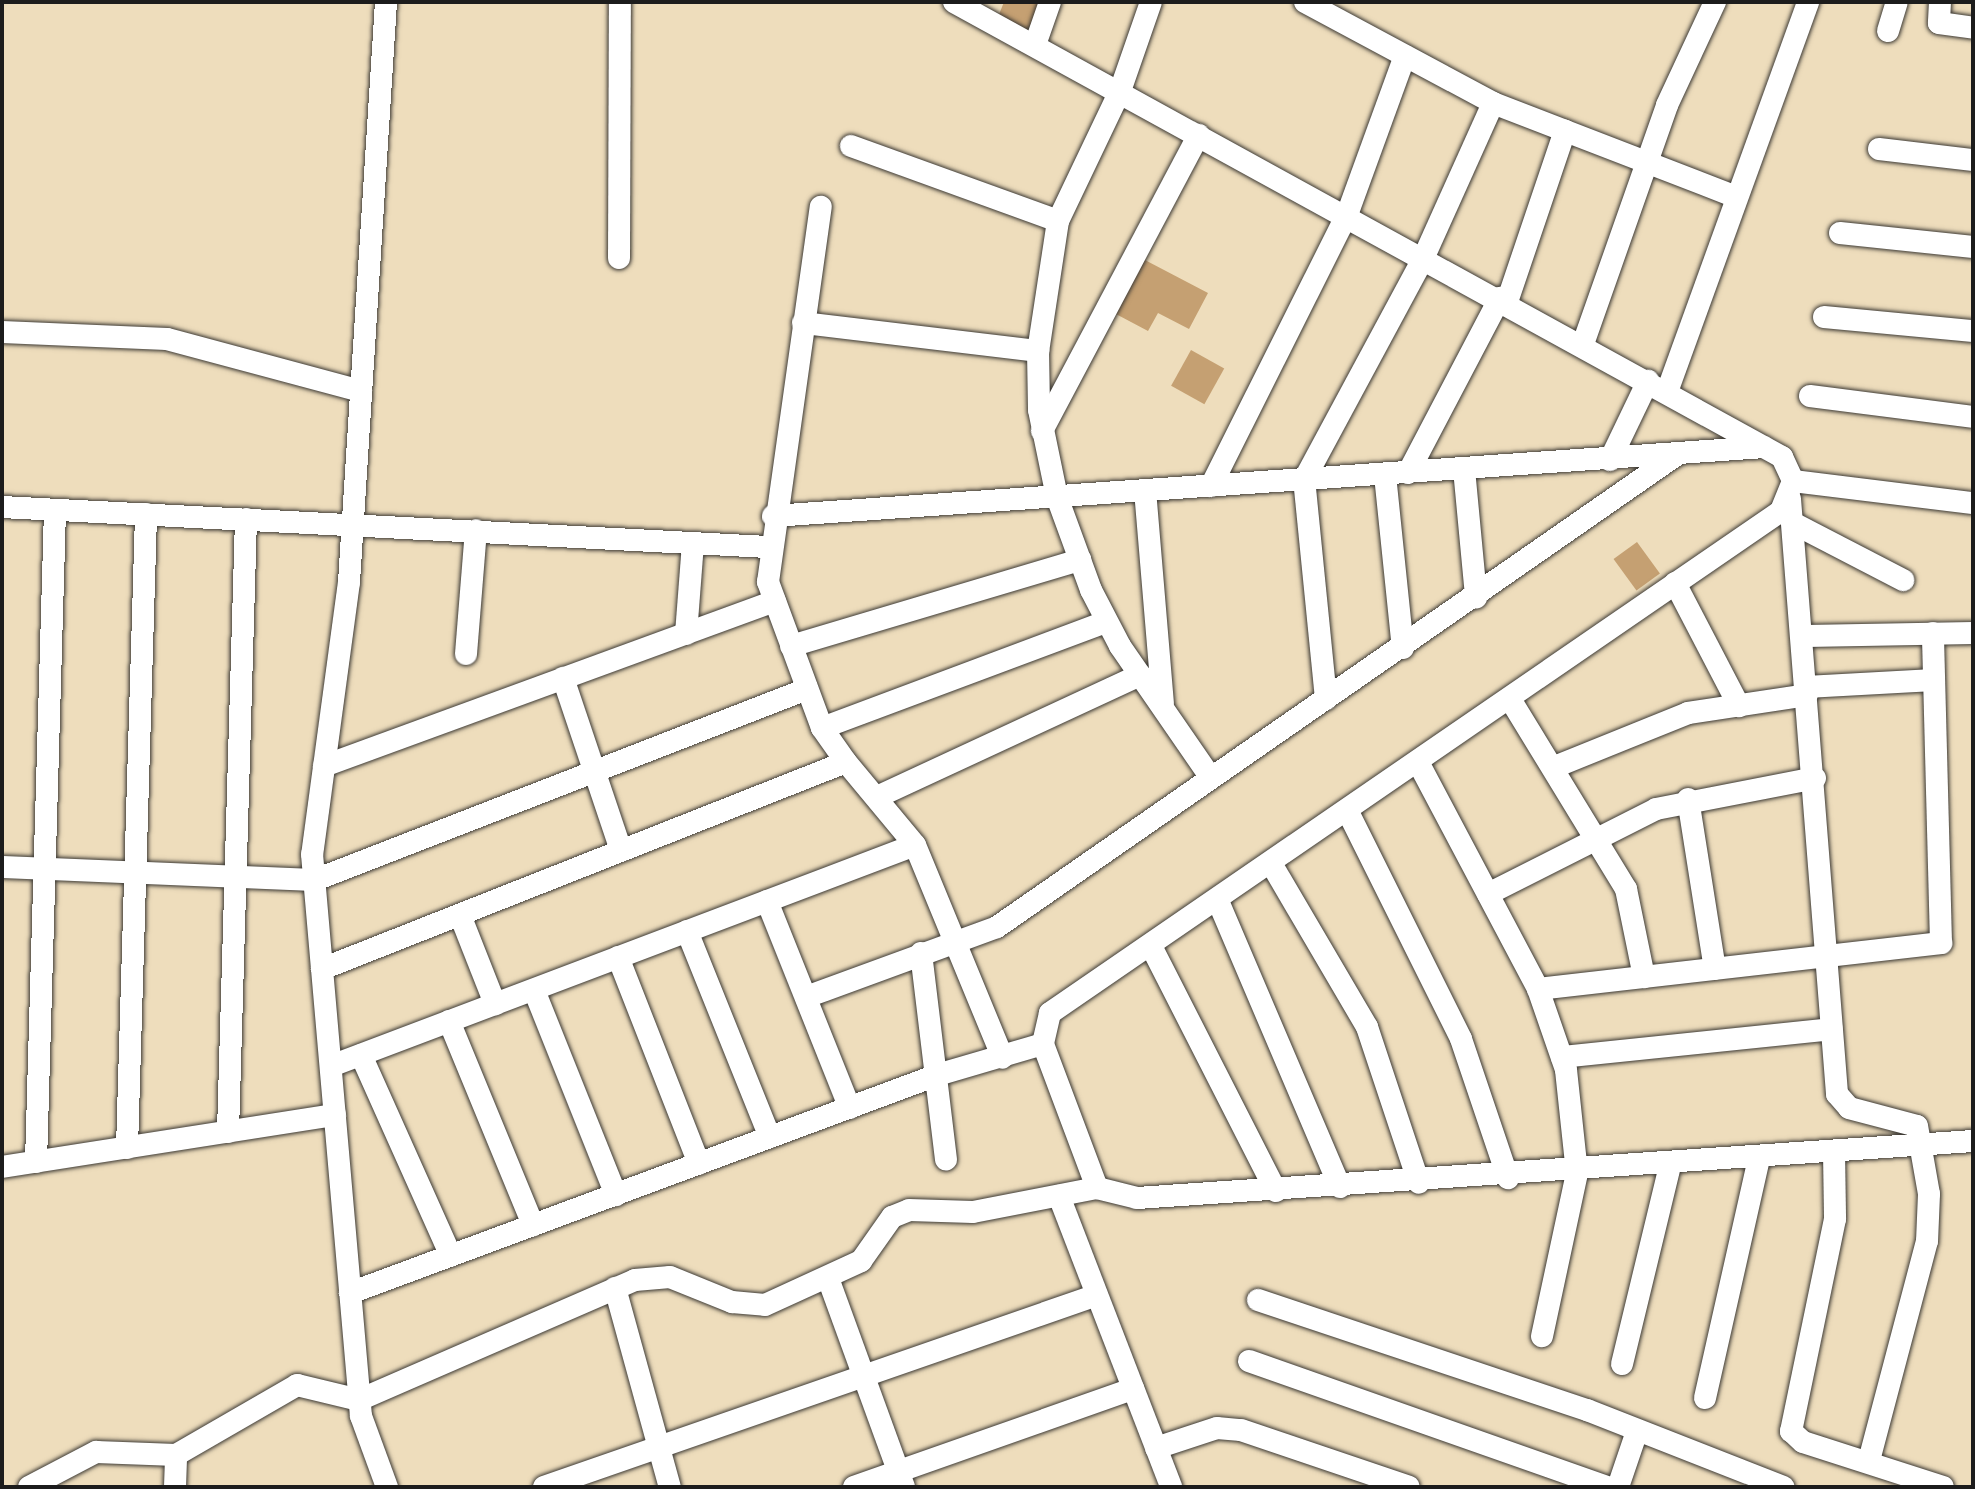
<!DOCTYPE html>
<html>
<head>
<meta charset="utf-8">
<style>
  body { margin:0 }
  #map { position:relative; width:1975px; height:1489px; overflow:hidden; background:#eeddbc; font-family:Delius,sans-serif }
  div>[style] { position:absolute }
  .building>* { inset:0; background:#c5a072; transform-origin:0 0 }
  .roads { filter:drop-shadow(0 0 2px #3c3934) drop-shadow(0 0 2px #3c3934) }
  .minor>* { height:22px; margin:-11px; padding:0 11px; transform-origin:11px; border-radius:11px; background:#fff }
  span { translate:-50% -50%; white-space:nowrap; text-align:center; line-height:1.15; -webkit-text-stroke:7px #f6f6f2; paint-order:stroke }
  .frame { position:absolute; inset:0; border:4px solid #1c1c1c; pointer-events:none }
</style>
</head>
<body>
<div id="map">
  <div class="building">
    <div style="clip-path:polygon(1004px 2px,1047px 2px,1033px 35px,998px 17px)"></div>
    <div style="clip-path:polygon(1143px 259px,1208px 293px,1189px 329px,1158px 313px,1148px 331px,1114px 313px)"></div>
    <div style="left:1191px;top:350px;width:38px;height:41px;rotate:29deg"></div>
    <div style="left:1637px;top:542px;width:39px;height:29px;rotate:54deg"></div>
  </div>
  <div class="roads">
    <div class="minor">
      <div style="left:386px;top:2px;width:581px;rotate:93.65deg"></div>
      <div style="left:349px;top:582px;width:275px;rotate:97.7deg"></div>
      <div style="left:312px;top:854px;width:564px;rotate:85.02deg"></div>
      <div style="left:361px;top:1416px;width:76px;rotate:69.9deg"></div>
      <div style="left:954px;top:2px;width:945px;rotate:28.79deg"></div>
      <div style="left:1782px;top:457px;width:26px;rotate:65deg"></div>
      <div style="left:1793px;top:481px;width:32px;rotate:112deg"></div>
      <div style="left:1781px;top:511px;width:887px;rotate:145.52deg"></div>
      <div style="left:1050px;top:1013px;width:32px;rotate:103deg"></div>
      <div style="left:1043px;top:1044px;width:154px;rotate:69.4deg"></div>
      <div style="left:1151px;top:2px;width:94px;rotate:109.2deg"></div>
      <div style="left:1120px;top:91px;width:144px;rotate:115.5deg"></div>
      <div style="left:1058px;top:221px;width:132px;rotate:98.7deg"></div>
      <div style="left:1038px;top:351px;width:59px;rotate:89deg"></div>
      <div style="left:1039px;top:410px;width:89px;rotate:78.3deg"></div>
      <div style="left:1057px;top:497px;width:99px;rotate:69.9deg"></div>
      <div style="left:1091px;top:590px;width:63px;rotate:62.6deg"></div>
      <div style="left:1120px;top:646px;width:160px;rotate:55.4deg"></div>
      <div style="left:1305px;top:2px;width:213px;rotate:28.2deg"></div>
      <div style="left:1493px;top:103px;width:256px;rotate:21.1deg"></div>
      <div style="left:1940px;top:2px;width:21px;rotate:93deg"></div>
      <div style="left:1939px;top:23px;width:34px;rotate:8deg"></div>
      <div style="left:1888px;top:31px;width:30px;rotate:-73deg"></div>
      <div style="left:1035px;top:45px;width:46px;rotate:-70.8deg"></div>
      <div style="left:851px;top:146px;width:220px;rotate:19.9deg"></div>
      <div style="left:1879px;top:149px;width:95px;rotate:6.7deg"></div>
      <div style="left:1840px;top:233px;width:134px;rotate:6deg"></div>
      <div style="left:619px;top:258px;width:256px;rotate:-89.8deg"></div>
      <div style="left:1507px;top:302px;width:181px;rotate:-71.3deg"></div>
      <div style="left:1824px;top:317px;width:150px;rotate:5.4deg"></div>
      <div style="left:803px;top:323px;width:237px;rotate:6.8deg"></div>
      <div style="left:2px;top:332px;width:165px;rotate:2.4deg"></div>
      <div style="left:167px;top:339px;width:201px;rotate:15deg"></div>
      <div style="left:1583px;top:344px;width:253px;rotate:-70.6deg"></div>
      <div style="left:1667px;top:105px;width:114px;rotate:-65deg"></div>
      <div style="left:1667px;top:392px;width:415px;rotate:-70.1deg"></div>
      <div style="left:1810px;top:396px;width:164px;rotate:7.3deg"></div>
      <div style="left:1042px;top:431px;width:335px;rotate:-62.1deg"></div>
      <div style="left:1610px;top:460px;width:88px;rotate:-64.3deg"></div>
      <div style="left:1464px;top:469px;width:129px;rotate:84.6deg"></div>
      <div style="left:1408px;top:473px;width:198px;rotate:-62.3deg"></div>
      <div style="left:1385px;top:475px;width:174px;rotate:84.1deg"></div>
      <div style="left:1793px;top:481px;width:181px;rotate:7deg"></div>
      <div style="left:1211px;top:486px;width:303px;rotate:-63.4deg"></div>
      <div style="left:1347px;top:215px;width:169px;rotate:-70deg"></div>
      <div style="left:1145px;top:490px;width:214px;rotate:85.2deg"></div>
      <div style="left:1790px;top:499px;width:597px;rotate:85.48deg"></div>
      <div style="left:1837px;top:1094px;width:18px;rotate:49deg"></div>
      <div style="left:1849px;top:1108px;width:70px;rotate:14.8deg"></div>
      <div style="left:1917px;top:1126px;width:69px;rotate:80deg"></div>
      <div style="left:1929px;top:1194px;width:47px;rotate:92.4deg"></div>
      <div style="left:1927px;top:1241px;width:228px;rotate:104.8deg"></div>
      <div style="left:2px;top:507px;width:768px;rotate:2.99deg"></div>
      <div style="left:773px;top:516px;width:993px;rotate:-3.98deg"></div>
      <div style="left:1795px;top:524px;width:122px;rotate:27.4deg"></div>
      <div style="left:1675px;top:583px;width:139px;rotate:62.5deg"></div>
      <div style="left:686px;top:634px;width:91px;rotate:-85.6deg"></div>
      <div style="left:1806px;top:636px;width:167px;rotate:-1deg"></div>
      <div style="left:791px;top:646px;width:302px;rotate:-16.6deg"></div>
      <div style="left:466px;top:654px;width:124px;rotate:-85.4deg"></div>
      <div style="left:563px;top:678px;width:182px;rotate:71.4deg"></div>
      <div style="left:1806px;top:687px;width:128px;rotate:-3.1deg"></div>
      <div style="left:1326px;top:699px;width:220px;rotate:-95.7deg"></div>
      <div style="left:1304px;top:480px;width:251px;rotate:-61.7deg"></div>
      <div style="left:1423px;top:259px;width:171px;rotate:-65.8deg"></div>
      <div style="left:1510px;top:699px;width:223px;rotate:58.6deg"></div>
      <div style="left:1626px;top:889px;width:90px;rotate:78.4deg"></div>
      <div style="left:822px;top:728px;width:303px;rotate:-20.5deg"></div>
      <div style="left:846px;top:762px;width:108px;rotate:50.3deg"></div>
      <div style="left:915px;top:845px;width:230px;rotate:67.6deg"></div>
      <div style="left:1419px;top:764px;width:255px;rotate:62.1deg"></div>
      <div style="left:1538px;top:989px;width:86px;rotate:70.9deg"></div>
      <div style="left:1566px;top:1070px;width:104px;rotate:83.9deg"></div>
      <div style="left:1577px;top:1173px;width:167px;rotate:102.1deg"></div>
      <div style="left:324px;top:766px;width:480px;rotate:-20.1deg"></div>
      <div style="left:1557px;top:766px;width:141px;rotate:-22deg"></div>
      <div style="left:1688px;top:713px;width:120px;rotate:-8.6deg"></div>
      <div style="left:877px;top:797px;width:290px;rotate:-24.9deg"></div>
      <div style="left:1688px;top:799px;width:172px;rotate:81deg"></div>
      <div style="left:1349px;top:814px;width:251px;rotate:63.5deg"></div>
      <div style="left:1461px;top:1039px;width:147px;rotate:71.3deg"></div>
      <div style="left:1272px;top:865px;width:188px;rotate:59.6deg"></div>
      <div style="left:1367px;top:1027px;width:164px;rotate:71.6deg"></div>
      <div style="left:2px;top:867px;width:313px;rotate:2.4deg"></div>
      <div style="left:315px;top:880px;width:528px;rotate:-21.22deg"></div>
      <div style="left:1488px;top:894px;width:188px;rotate:-26.8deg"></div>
      <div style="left:1656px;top:809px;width:162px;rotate:-11deg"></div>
      <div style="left:767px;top:901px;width:223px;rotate:68.2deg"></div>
      <div style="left:1218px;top:901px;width:311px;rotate:66.9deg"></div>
      <div style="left:460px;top:915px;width:96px;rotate:68.5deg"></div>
      <div style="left:687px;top:931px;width:222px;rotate:68.1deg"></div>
      <div style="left:1151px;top:946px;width:275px;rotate:63deg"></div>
      <div style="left:921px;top:953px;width:208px;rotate:83.1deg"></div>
      <div style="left:618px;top:957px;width:222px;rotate:68.6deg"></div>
      <div style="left:322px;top:969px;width:563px;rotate:-21.56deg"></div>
      <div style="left:846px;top:762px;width:42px;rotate:-125.2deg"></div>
      <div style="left:822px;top:728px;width:156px;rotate:-110.3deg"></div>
      <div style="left:768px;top:582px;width:379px;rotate:-82deg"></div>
      <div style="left:1538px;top:989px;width:406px;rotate:-6.5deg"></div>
      <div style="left:1941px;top:943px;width:310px;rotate:-91.5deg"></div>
      <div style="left:534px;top:990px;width:221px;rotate:68.2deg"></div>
      <div style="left:806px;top:997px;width:203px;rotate:-20.1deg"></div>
      <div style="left:997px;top:927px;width:826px;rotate:-34.79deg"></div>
      <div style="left:449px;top:1021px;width:221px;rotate:67.6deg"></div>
      <div style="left:361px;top:1055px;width:220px;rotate:65.9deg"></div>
      <div style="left:1562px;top:1057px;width:271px;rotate:-5.9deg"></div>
      <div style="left:331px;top:1066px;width:624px;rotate:-20.73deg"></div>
      <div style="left:228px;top:1132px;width:613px;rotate:-88.32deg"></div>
      <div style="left:127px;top:1148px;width:634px;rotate:-88.28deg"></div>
      <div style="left:1834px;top:1152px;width:67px;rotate:89.1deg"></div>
      <div style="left:1835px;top:1219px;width:217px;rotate:101.7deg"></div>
      <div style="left:1791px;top:1431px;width:16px;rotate:43deg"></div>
      <div style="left:1803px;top:1442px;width:147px;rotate:17.8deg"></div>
      <div style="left:36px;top:1162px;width:652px;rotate:-88.33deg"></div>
      <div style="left:2px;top:1167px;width:337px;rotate:-8.9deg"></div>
      <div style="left:1059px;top:1196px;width:312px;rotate:68.9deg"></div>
      <div style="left:828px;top:1278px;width:222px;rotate:70deg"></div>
      <div style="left:615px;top:1288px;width:206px;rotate:74.6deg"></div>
      <div style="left:350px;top:1293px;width:626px;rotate:-20.37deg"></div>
      <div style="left:937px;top:1075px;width:110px;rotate:-16.3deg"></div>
      <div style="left:1258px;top:1300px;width:347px;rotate:18.5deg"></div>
      <div style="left:1587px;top:1410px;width:211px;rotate:21.4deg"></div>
      <div style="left:1249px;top:1361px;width:380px;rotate:19.4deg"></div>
      <div style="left:1622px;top:1364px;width:204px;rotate:-76.4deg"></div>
      <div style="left:1705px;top:1398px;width:246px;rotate:-77.3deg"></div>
      <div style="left:1156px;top:1448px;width:64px;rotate:-18.2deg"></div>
      <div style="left:1217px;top:1428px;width:24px;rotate:5deg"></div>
      <div style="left:1241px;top:1430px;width:177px;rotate:18.7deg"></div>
      <div style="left:29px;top:1487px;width:76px;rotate:-27.6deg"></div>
      <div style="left:96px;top:1452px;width:80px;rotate:2.1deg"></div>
      <div style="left:176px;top:1455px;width:140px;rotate:-30deg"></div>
      <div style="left:297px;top:1385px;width:64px;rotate:13.6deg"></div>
      <div style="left:359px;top:1400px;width:301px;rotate:-23.5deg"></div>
      <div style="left:635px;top:1280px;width:35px;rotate:-5deg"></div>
      <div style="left:670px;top:1277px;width:67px;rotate:22deg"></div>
      <div style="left:732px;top:1302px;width:33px;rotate:5deg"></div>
      <div style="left:765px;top:1305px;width:106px;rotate:-24.6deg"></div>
      <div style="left:861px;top:1261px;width:54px;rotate:-54.8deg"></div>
      <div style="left:892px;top:1217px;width:18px;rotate:-22deg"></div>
      <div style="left:909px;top:1210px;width:64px;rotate:1.8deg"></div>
      <div style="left:973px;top:1212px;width:126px;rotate:-11deg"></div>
      <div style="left:1097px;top:1188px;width:41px;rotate:14deg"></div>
      <div style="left:1137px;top:1198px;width:838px;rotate:-3.9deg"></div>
      <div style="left:175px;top:1487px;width:32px;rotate:-88deg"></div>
      <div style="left:544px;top:1487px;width:585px;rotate:-19.15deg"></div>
      <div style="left:854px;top:1487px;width:296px;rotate:-19.4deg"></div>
      <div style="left:1618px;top:1487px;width:56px;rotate:-71.2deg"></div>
    </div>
  </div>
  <div class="frame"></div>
</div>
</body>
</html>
